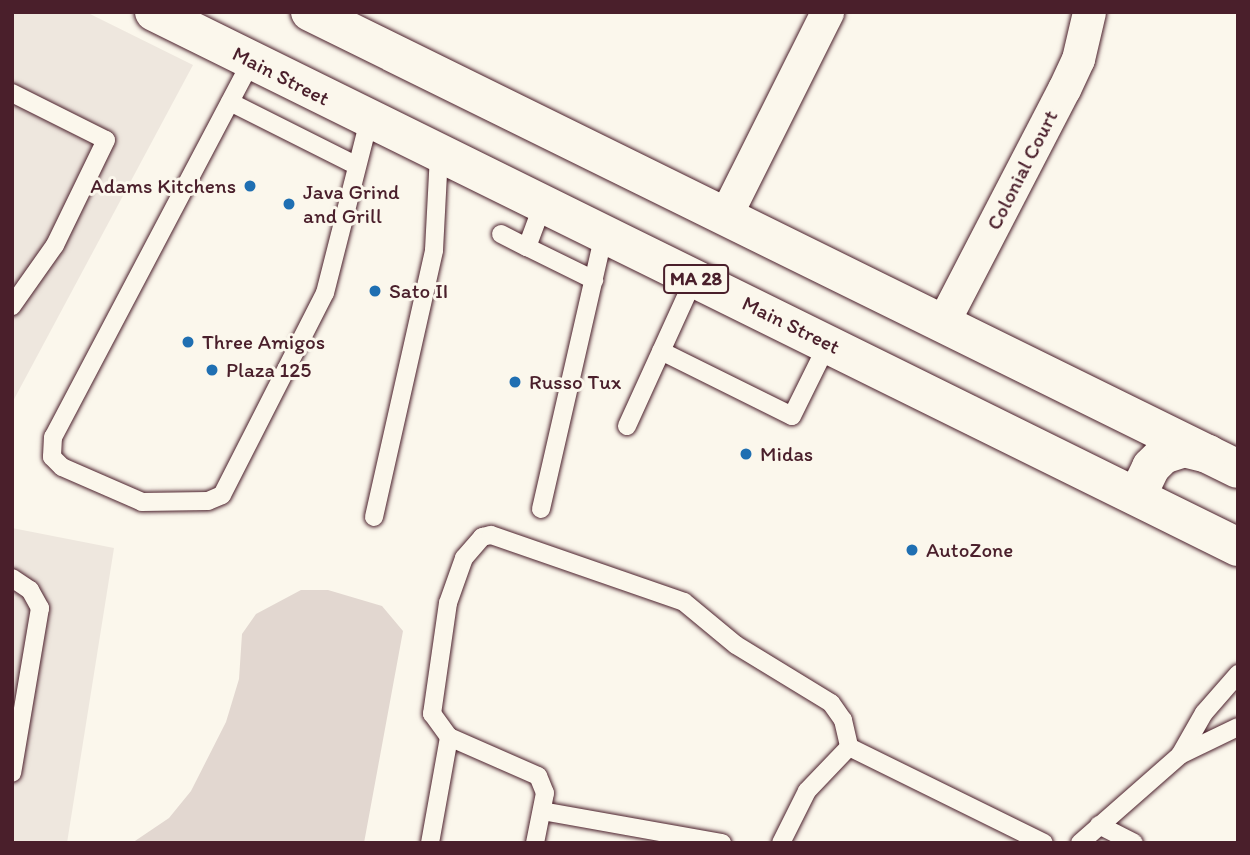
<!DOCTYPE html>
<html>
<head>
<meta charset="utf-8">
<style>
  body { margin:0 }
  #map { position:relative; width:1250px; height:855px; overflow:hidden; background:#fbf7ec; font-family:Itim,sans-serif }
  div>[style] { position:absolute }
  .built>* { inset:0; background:#eee7de }
  .green>* { inset:0; background:#e2d7d0 }
  .roads { filter:drop-shadow(0 0 2px #4a1f2b) drop-shadow(0 0 2px #4a1f2b) }
  .service>* { height:18px; margin:-9px; padding:0 9px; transform-origin:9px; border-radius:9px; background:#fbf7ec }
  .minor>* { height:33px; margin:-16.5px; padding:0 16.5px; transform-origin:16.5px; border-radius:16.5px; background:#fbf7ec }
  .primary>* { height:38px; margin:-19px; padding:0 19px; transform-origin:19px; border-radius:19px; background:#fbf7ec }
  .dots>* { width:19px; height:19px; translate:-50% -50%; box-sizing:border-box; border:4px solid #fbf7ec; border-radius:50% }
  span { translate:-50% -50%; white-space:nowrap; text-align:center; line-height:1.15; -webkit-text-stroke:6px #fbf7ec; paint-order:stroke }
  .shield-label span { padding:2px 5px; background:#fbf7ec; border:2px solid; border-radius:5px; -webkit-text-stroke-width:0 }
  .shield-label { font-size:19px; color:#4a1f2b; font-weight:700 }
  .street-label { font-size:21px; color:#4a1f2b }
  .poi-label { font-size:21px; color:#4a1f2b }
  .right { translate:-100% -50%; text-align:right }
  .left { translate:0 -50%; text-align:left }
  .frame { position:absolute; inset:0; border:14px solid #4a1f2b; pointer-events:none }
</style>
</head>
<body>
<div id="map">
  <div class="built">
    <div style="clip-path:polygon(12px 12px,86px 12px,193px 65px,12px 403px)"></div>
    <div style="clip-path:polygon(12px 528px,114px 548px,67px 843px,12px 843px)"></div>
  </div>
  <div class="green">
    <div style="clip-path:polygon(301px 590px,328px 590px,382px 606px,403px 631px,364px 843px,132px 843px,169px 818px,191px 791px,226px 722px,239px 679px,242px 634px,256px 614px)"></div>
  </div>
  <div class="roads">
    <div class="service">
      <div style="left:252px;top:60px;width:426px;rotate:117.8deg"></div>
      <div style="left:53px;top:437px;width:20px;rotate:93deg"></div>
      <div style="left:52px;top:457px;width:14px;rotate:45deg"></div>
      <div style="left:62px;top:467px;width:87px;rotate:23.6deg"></div>
      <div style="left:142px;top:502px;width:66px;rotate:-0.9deg"></div>
      <div style="left:208px;top:501px;width:15px;rotate:-23deg"></div>
      <div style="left:222px;top:495px;width:227px;rotate:-63deg"></div>
      <div style="left:325px;top:293px;width:179px;rotate:-75.7deg"></div>
      <div style="left:12px;top:93px;width:105px;rotate:26.6deg"></div>
      <div style="left:106px;top:140px;width:117px;rotate:115.9deg"></div>
      <div style="left:55px;top:245px;width:75px;rotate:125.2deg"></div>
      <div style="left:230px;top:102px;width:142px;rotate:26.7deg"></div>
      <div style="left:543px;top:204px;width:46px;rotate:110.4deg"></div>
      <div style="left:527px;top:247px;width:75px;rotate:26.2deg"></div>
      <div style="left:501px;top:234px;width:29px;rotate:27deg"></div>
      <div style="left:661px;top:351px;width:146px;rotate:26.4deg"></div>
      <div style="left:792px;top:416px;width:81px;rotate:-63.7deg"></div>
      <div style="left:627px;top:426px;width:162px;rotate:-65.5deg"></div>
      <div style="left:541px;top:509px;width:282px;rotate:-77.1deg"></div>
      <div style="left:374px;top:517px;width:274px;rotate:-77.3deg"></div>
      <div style="left:434px;top:250px;width:97px;rotate:-87deg"></div>
      <div style="left:12px;top:578px;width:22px;rotate:34deg"></div>
      <div style="left:30px;top:590px;width:21px;rotate:61deg"></div>
      <div style="left:40px;top:608px;width:167px;rotate:99.6deg"></div>
      <div style="left:1180px;top:755px;width:48px;rotate:-60.3deg"></div>
      <div style="left:1204px;top:713px;width:52px;rotate:-48.9deg"></div>
      <div style="left:542px;top:811px;width:183px;rotate:10.1deg"></div>
      <div style="left:1099px;top:825px;width:39px;rotate:27deg"></div>
      <div style="left:430px;top:843px;width:108px;rotate:-79.8deg"></div>
      <div style="left:535px;top:843px;width:51px;rotate:-78.7deg"></div>
      <div style="left:545px;top:793px;width:18px;rotate:-112deg"></div>
      <div style="left:538px;top:776px;width:97px;rotate:-156.3deg"></div>
      <div style="left:449px;top:737px;width:29px;rotate:-126deg"></div>
      <div style="left:432px;top:714px;width:112px;rotate:-81.8deg"></div>
      <div style="left:448px;top:603px;width:48px;rotate:-70.4deg"></div>
      <div style="left:464px;top:558px;width:28px;rotate:-49deg"></div>
      <div style="left:482px;top:537px;width:9px;rotate:-13deg"></div>
      <div style="left:491px;top:535px;width:204px;rotate:19.1deg"></div>
      <div style="left:684px;top:602px;width:67px;rotate:39.6deg"></div>
      <div style="left:736px;top:645px;width:111px;rotate:31.4deg"></div>
      <div style="left:831px;top:703px;width:21px;rotate:55deg"></div>
      <div style="left:843px;top:720px;width:28px;rotate:77deg"></div>
      <div style="left:781px;top:843px;width:58px;rotate:-63.4deg"></div>
      <div style="left:807px;top:791px;width:61px;rotate:-46.3deg"></div>
      <div style="left:849px;top:747px;width:217px;rotate:26.2deg"></div>
      <div style="left:1080px;top:843px;width:133px;rotate:-41.3deg"></div>
      <div style="left:1180px;top:755px;width:64px;rotate:-25.8deg"></div>
    </div>
    <div class="minor">
      <div style="left:725px;top:216px;width:228px;rotate:-63.4deg"></div>
      <div style="left:943px;top:322px;width:263px;rotate:-62.6deg"></div>
      <div style="left:1064px;top:89px;width:33px;rotate:-65deg"></div>
      <div style="left:1078px;top:59px;width:48px;rotate:-76.8deg"></div>
    </div>
    <div class="primary">
      <div style="left:154px;top:12px;width:1209px;rotate:26.27deg"></div>
      <div style="left:310px;top:12px;width:1034px;rotate:26.22deg"></div>
      <div style="left:1137px;top:496px;width:32px;rotate:-64deg"></div>
      <div style="left:1151px;top:467px;width:17px;rotate:-45deg"></div>
      <div style="left:1163px;top:455px;width:22px;rotate:-18deg"></div>
      <div style="left:1184px;top:448px;width:25px;rotate:14deg"></div>
    </div>
  </div>
  <div class="dots">
    <div style="left:250px;top:186px;background:#1f6fb2"></div>
    <div style="left:289px;top:204px;background:#1f6fb2"></div>
    <div style="left:375px;top:291px;background:#1f6fb2"></div>
    <div style="left:188px;top:342px;background:#1f6fb2"></div>
    <div style="left:212px;top:370px;background:#1f6fb2"></div>
    <div style="left:515px;top:382px;background:#1f6fb2"></div>
    <div style="left:746px;top:454px;background:#1f6fb2"></div>
    <div style="left:912px;top:550px;background:#1f6fb2"></div>
  </div>
  <div class="shield-label">
    <span style="left:696px;top:279px">MA 28</span>
  </div>
  <div class="street-label">
    <span style="left:281px;top:76px;rotate:27deg">Main Street</span>
    <span style="left:1022px;top:170px;rotate:-63deg">Colonial Court</span>
    <span style="left:791px;top:325px;rotate:26deg">Main Street</span>
  </div>
  <div class="poi-label">
    <span class="right" style="left:236px;top:186px">Adams Kitchens</span>
    <span class="left" style="left:303px;top:204px">Java Grind<br>and Grill</span>
    <span class="left" style="left:389px;top:291px">Sato II</span>
    <span class="left" style="left:202px;top:342px">Three Amigos</span>
    <span class="left" style="left:226px;top:370px">Plaza 125</span>
    <span class="left" style="left:529px;top:382px">Russo Tux</span>
    <span class="left" style="left:760px;top:454px">Midas</span>
    <span class="left" style="left:926px;top:550px">AutoZone</span>
  </div>
  <div class="frame"></div>
</div>
</body>
</html>
